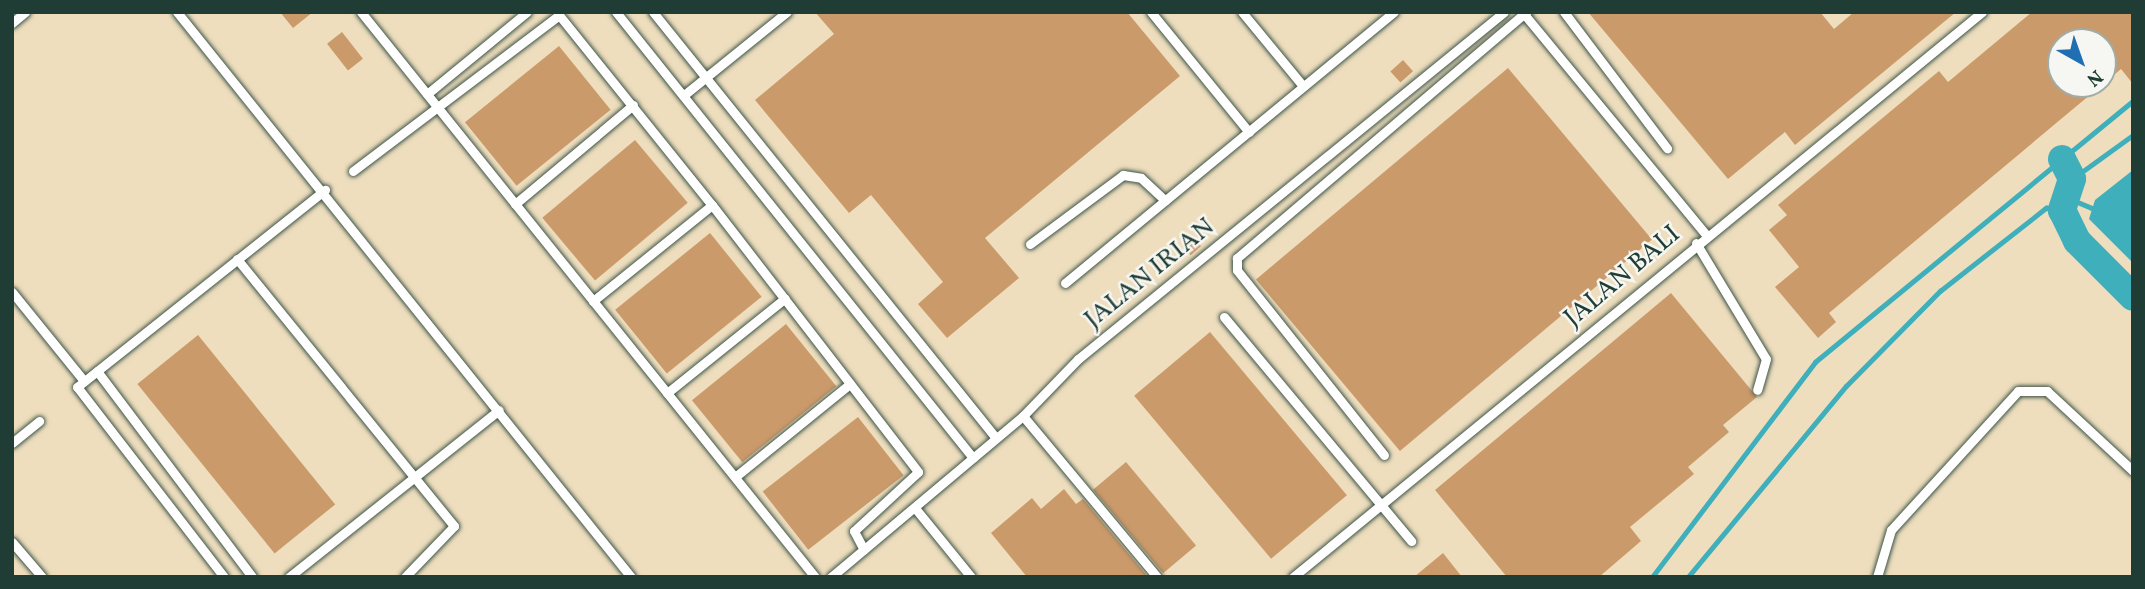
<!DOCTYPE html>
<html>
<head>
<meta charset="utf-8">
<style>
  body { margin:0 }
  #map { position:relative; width:2145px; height:589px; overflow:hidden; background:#eedebe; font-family:Vollkorn,serif }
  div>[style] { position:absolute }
  .water>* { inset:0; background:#3fafbb }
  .stream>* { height:4.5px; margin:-2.25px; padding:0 2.25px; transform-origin:2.25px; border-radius:2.25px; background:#3fafbb }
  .river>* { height:28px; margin:-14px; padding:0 14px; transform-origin:14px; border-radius:14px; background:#3fafbb }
  .building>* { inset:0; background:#cb9a6b; transform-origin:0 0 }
  .roads { filter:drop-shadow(0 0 2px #3e5549) drop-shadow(0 0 2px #3e5549) }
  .service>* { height:9px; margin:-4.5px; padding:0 4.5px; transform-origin:4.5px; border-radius:4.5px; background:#fff }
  span { translate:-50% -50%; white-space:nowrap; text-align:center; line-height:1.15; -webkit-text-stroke:5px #f6f6f2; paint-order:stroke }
  .street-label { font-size:26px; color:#1f3d34 }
  .frame { position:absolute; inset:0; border:14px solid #1f3d34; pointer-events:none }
  .north { position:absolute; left:2047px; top:28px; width:70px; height:70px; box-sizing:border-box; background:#f6f6f2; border:2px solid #a0aca6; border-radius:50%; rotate:140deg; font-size:19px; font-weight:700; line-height:28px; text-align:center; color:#1f3d34 }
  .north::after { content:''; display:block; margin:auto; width:24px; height:32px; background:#1f6fb2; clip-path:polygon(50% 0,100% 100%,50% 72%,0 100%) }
</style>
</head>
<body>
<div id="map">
  <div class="water">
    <div style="clip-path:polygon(2133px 170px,2133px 263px,2089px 219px,2095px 200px)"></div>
  </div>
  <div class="stream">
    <div style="left:2072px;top:179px;width:75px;rotate:-35.8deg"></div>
    <div style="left:2066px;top:197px;width:28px;rotate:23deg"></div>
    <div style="left:1652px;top:577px;width:270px;rotate:-52.8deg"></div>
    <div style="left:1815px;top:362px;width:411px;rotate:-39.4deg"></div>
    <div style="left:1688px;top:577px;width:248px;rotate:-50.4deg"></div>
    <div style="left:1846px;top:386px;width:134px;rotate:-45.3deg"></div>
    <div style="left:1940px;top:291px;width:135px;rotate:-38.1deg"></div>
    <div style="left:2046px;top:208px;width:16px;rotate:7deg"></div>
  </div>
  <div class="river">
    <div style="left:2062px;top:159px;width:22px;rotate:63deg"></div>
    <div style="left:2072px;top:179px;width:33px;rotate:108deg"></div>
    <div style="left:2062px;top:210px;width:34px;rotate:64deg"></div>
    <div style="left:2077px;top:241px;width:79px;rotate:45deg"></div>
  </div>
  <div class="building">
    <div style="clip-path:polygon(280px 12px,313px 12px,293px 28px)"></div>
    <div style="clip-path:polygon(815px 12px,1127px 12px,1180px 76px,985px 238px,1019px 278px,947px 338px,918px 304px,943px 282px,871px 195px,849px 213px,755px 100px,834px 34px)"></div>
    <div style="clip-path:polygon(1588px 12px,1820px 12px,1834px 29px,1854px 12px,1956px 12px,1795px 145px,1785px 132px,1728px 179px)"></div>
    <div style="clip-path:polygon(evenodd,2032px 12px,2133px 12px,2133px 84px,2121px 69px,1829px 313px,1836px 322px,1818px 338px,1775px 287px,1799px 267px,1769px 230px,1787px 215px,1778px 205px,1939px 71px,1948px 82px,2032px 12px,2061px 42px,2103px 42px,2103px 84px,2061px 84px,2061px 42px)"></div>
    <div style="left:342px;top:32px;width:34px;height:19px;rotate:52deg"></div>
    <div style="left:559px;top:46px;width:82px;height:121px;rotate:51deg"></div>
    <div style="left:1403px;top:60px;width:15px;height:17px;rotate:48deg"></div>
    <div style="left:1508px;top:68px;width:224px;height:329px;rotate:50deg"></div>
    <div style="left:635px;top:140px;width:82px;height:121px;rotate:50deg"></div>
    <div style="left:710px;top:233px;width:82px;height:122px;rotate:51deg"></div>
    <div style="left:1193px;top:237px;width:12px;height:14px;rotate:48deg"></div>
    <div style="clip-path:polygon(1671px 293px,1757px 397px,1723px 425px,1729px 432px,1688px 467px,1694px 474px,1630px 527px,1641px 541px,1599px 577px,1507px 577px,1435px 490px)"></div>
    <div style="left:786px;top:324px;width:80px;height:121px;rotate:51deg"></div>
    <div style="left:1210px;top:332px;width:213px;height:99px;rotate:50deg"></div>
    <div style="left:198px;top:335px;width:218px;height:78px;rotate:51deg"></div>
    <div style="left:858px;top:417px;width:74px;height:121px;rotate:52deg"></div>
    <div style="left:1126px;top:462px;width:109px;height:43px;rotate:50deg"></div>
    <div style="clip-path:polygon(1064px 489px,1076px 504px,1083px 499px,1148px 577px,1027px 577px,991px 533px,1032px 498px,1041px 509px)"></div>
    <div style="clip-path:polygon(1443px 553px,1462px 577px,1414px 577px)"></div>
  </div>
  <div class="roads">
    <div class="service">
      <div style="left:177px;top:12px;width:725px;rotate:51.22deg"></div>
      <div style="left:361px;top:12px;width:725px;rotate:51.22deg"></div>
      <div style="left:616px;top:12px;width:571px;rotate:51.32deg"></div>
      <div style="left:653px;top:12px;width:547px;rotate:51.16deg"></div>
      <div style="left:1151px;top:12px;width:155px;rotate:50.8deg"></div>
      <div style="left:1242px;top:12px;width:96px;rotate:50.5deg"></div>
      <div style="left:1564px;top:12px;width:171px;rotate:52.9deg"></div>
      <div style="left:1524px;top:14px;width:286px;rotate:50.5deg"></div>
      <div style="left:12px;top:23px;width:17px;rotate:-40deg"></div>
      <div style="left:427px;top:94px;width:129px;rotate:-39.4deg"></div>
      <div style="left:684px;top:95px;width:132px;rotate:-38.9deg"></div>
      <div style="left:353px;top:171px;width:258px;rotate:-37.1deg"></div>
      <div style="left:559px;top:15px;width:244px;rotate:51.2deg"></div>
      <div style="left:712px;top:205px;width:153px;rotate:141.1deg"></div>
      <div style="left:515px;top:204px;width:154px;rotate:-40deg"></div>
      <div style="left:712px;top:205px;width:337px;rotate:52.3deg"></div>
      <div style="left:918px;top:472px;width:87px;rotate:137.3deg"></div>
      <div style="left:854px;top:531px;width:21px;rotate:62deg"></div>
      <div style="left:1696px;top:243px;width:135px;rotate:58.9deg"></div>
      <div style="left:1766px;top:359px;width:32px;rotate:106deg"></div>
      <div style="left:1030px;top:244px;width:116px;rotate:-36.6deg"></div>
      <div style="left:1123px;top:175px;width:18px;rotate:9deg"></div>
      <div style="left:1141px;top:178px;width:33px;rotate:43deg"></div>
      <div style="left:237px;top:259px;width:344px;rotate:50.9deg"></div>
      <div style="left:454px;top:526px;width:71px;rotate:133.9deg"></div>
      <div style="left:1065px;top:283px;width:426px;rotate:-39.5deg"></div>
      <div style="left:12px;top:292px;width:114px;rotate:51deg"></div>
      <div style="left:1224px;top:317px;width:292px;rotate:50.1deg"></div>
      <div style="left:97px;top:371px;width:258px;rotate:53deg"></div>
      <div style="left:667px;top:393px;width:151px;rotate:-38.8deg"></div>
      <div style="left:1023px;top:416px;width:209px;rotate:50.2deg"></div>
      <div style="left:12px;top:443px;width:35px;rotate:-39deg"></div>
      <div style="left:1384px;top:455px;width:236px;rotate:-128.5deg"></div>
      <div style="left:1237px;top:270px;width:12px;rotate:-90deg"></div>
      <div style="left:1237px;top:258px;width:380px;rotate:-40.4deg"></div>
      <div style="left:735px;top:477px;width:148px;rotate:-39deg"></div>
      <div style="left:915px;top:508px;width:89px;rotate:50.9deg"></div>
      <div style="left:12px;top:542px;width:46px;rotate:49.4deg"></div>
      <div style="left:224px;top:577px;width:240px;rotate:-127.7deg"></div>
      <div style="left:77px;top:387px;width:317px;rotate:-38.5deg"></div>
      <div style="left:289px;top:577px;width:268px;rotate:-38.5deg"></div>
      <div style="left:831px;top:577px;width:251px;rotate:-40deg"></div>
      <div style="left:1023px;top:416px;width:79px;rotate:-46deg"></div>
      <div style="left:1078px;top:359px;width:549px;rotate:-39.16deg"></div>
      <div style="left:1293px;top:577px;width:891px;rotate:-39.35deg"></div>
      <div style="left:1877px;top:577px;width:49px;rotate:-73.4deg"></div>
      <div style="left:1891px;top:530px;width:188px;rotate:-47.6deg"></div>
      <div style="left:2018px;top:391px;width:29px"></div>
      <div style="left:2047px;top:391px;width:117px;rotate:42.9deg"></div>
    </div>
  </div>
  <div class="street-label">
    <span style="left:1150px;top:274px;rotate:-39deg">JALAN IRIAN</span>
    <span style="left:1623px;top:277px;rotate:-40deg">JALAN BALI</span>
  </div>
  <div class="frame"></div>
  <div class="north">N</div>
</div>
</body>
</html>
